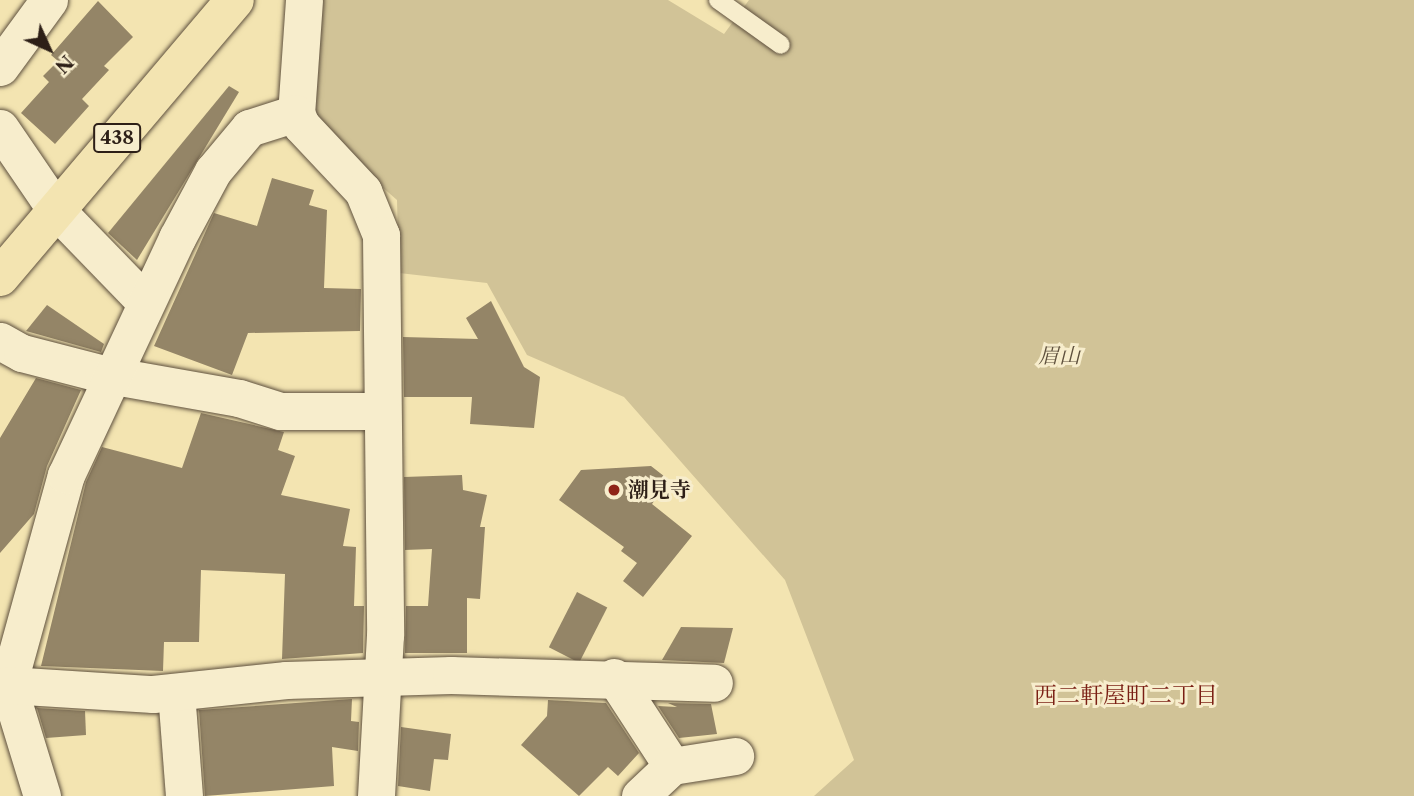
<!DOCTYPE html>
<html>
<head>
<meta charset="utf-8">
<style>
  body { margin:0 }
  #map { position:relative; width:1414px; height:796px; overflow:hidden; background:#f3e4b1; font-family:"Libre Caslon Text","Noto Serif JP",serif }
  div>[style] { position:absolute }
  .green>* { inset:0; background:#d1c397 }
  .building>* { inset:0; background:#948567; transform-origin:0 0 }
  .roads { filter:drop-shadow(0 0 2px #5e503e) drop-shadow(0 0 2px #5e503e) }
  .service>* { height:18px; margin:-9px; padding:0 9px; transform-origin:9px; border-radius:9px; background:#f7edcc }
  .minor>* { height:37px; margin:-18.5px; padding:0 18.5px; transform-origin:18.5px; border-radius:18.5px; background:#f7edcc }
  .trunk>* { height:38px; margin:-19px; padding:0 19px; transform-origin:19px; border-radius:19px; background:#f3e4b1 }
  .dots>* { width:19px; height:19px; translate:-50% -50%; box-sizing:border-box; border:4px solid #f7edcc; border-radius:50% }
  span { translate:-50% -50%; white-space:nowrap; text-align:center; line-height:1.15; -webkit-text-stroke:6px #f7edcc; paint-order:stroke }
  .shield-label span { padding:2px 5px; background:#f7edcc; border:2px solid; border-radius:5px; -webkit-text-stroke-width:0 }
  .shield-label { font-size:19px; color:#2d1f17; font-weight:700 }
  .park-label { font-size:21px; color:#5e503d; font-style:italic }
  .poi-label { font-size:21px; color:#2d1f17; font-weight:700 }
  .left { translate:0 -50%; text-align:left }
  .neighbourhood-label { font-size:23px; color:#7a1f14 }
  .north { position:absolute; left:14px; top:14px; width:70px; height:70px; -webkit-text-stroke:5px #f7edcc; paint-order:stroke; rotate:135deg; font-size:19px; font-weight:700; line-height:28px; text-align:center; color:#2d1f17 }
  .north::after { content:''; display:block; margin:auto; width:24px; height:32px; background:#2d1f17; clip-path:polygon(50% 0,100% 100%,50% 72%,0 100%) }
</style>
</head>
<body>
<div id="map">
  <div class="green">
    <div style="clip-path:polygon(314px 0,668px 0,724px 34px,749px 0,1414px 0,1414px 796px,814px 796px,854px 760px,785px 580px,624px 397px,527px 355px,487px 283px,399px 273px,397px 200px,309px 123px)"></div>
  </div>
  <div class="building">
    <div style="clip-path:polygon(98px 1px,133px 37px,104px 66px,109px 70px,82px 99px,89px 106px,55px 144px,21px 113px,49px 82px,43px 76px,58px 61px,51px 55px)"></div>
    <div style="clip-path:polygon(229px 86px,239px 92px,137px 260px,108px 233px)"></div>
    <div style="clip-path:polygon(272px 178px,314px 190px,309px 205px,327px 210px,324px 288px,361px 289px,360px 331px,248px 333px,232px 375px,154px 346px,214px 213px,257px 226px)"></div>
    <div style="clip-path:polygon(491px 301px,524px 367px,540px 377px,534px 428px,470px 424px,472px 397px,404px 397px,403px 337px,478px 339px,466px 318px)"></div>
    <div style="clip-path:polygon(47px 305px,104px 344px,101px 352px,26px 331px)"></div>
    <div style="clip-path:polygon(36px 378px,81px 390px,47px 466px,34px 514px,0 553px,0 438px)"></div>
    <div style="clip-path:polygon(201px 413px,284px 432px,278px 450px,295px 456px,281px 495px,350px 509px,343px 546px,356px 547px,354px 606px,364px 606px,363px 653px,282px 659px,285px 574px,201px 570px,199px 642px,164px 642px,163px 671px,41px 666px,86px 482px,102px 447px,182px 468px)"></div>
    <div style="clip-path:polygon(651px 466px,669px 480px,652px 504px,692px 536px,643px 597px,623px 581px,637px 563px,621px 551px,624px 547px,559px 500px,581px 470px)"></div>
    <div style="clip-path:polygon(462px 475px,463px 490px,487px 495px,480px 527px,485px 527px,480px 599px,467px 598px,467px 653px,405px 653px,406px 606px,428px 606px,432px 549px,405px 550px,404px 477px)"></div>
    <div style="left:577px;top:592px;width:34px;height:62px;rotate:27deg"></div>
    <div style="clip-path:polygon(681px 627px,733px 628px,724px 663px,662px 660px)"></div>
    <div style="clip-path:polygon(352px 699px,351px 721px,359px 722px,358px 751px,332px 747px,334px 786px,205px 796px,199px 710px)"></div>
    <div style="clip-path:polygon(548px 700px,606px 703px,639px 753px,618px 776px,608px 767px,579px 796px,521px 745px,547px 716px)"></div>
    <div style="clip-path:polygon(668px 703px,711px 704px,717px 734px,679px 738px,658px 706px,677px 707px)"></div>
    <div style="clip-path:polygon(37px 708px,85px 711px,86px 735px,46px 738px)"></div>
    <div style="clip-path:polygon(401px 727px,451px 734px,448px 760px,434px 759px,430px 791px,398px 786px)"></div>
  </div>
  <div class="roads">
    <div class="service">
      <div style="left:718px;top:0;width:77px;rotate:35.5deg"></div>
    </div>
    <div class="minor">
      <div style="left:304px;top:0;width:113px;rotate:94deg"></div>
      <div style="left:296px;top:113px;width:13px;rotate:67deg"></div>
      <div style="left:301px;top:125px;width:91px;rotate:46.8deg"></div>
      <div style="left:363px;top:191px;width:48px;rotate:67.8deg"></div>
      <div style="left:381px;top:235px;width:400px;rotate:89.4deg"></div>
      <div style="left:385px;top:635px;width:161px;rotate:93.2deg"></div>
      <div style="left:0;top:67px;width:83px;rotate:-53.8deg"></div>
      <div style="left:0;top:128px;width:99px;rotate:55.7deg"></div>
      <div style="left:56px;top:210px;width:128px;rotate:45.9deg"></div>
      <div style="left:0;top:341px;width:25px;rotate:29deg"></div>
      <div style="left:22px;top:353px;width:84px;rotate:14.5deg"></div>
      <div style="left:103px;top:374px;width:138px;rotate:10deg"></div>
      <div style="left:239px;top:398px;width:43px;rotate:17.6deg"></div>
      <div style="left:280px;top:411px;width:102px"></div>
      <div style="left:614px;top:677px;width:106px;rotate:56.9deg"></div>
      <div style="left:672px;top:766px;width:44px;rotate:136.8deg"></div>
      <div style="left:0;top:687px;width:8px;rotate:-14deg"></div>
      <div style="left:8px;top:685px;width:218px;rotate:-74.6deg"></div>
      <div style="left:66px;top:475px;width:262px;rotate:-64.9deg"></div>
      <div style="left:177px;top:238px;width:76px;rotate:-61.8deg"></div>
      <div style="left:213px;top:171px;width:56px;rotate:-50.1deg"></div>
      <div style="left:249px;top:128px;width:49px;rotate:-17.7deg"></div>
      <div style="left:176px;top:692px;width:104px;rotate:85.6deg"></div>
      <div style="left:672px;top:766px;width:64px;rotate:-9deg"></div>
      <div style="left:42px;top:796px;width:116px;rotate:-107deg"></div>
      <div style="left:8px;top:685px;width:145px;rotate:3.6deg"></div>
      <div style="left:153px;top:694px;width:134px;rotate:-6deg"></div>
      <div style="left:286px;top:680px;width:165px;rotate:-1.7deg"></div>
      <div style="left:451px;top:675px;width:263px;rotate:1.7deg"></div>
    </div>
    <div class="trunk">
      <div style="left:0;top:277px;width:363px;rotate:-49.7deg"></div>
    </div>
  </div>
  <div class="dots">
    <div style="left:614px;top:490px;background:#8f2418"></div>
  </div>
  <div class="shield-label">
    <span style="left:117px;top:138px">438</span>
  </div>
  <div class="park-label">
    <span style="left:1059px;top:356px">眉山</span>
  </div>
  <div class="poi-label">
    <span class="left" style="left:628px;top:490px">潮見寺</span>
  </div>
  <div class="neighbourhood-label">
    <span style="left:1126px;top:695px">西二軒屋町二丁目</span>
  </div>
  <div class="north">N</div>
</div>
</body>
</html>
